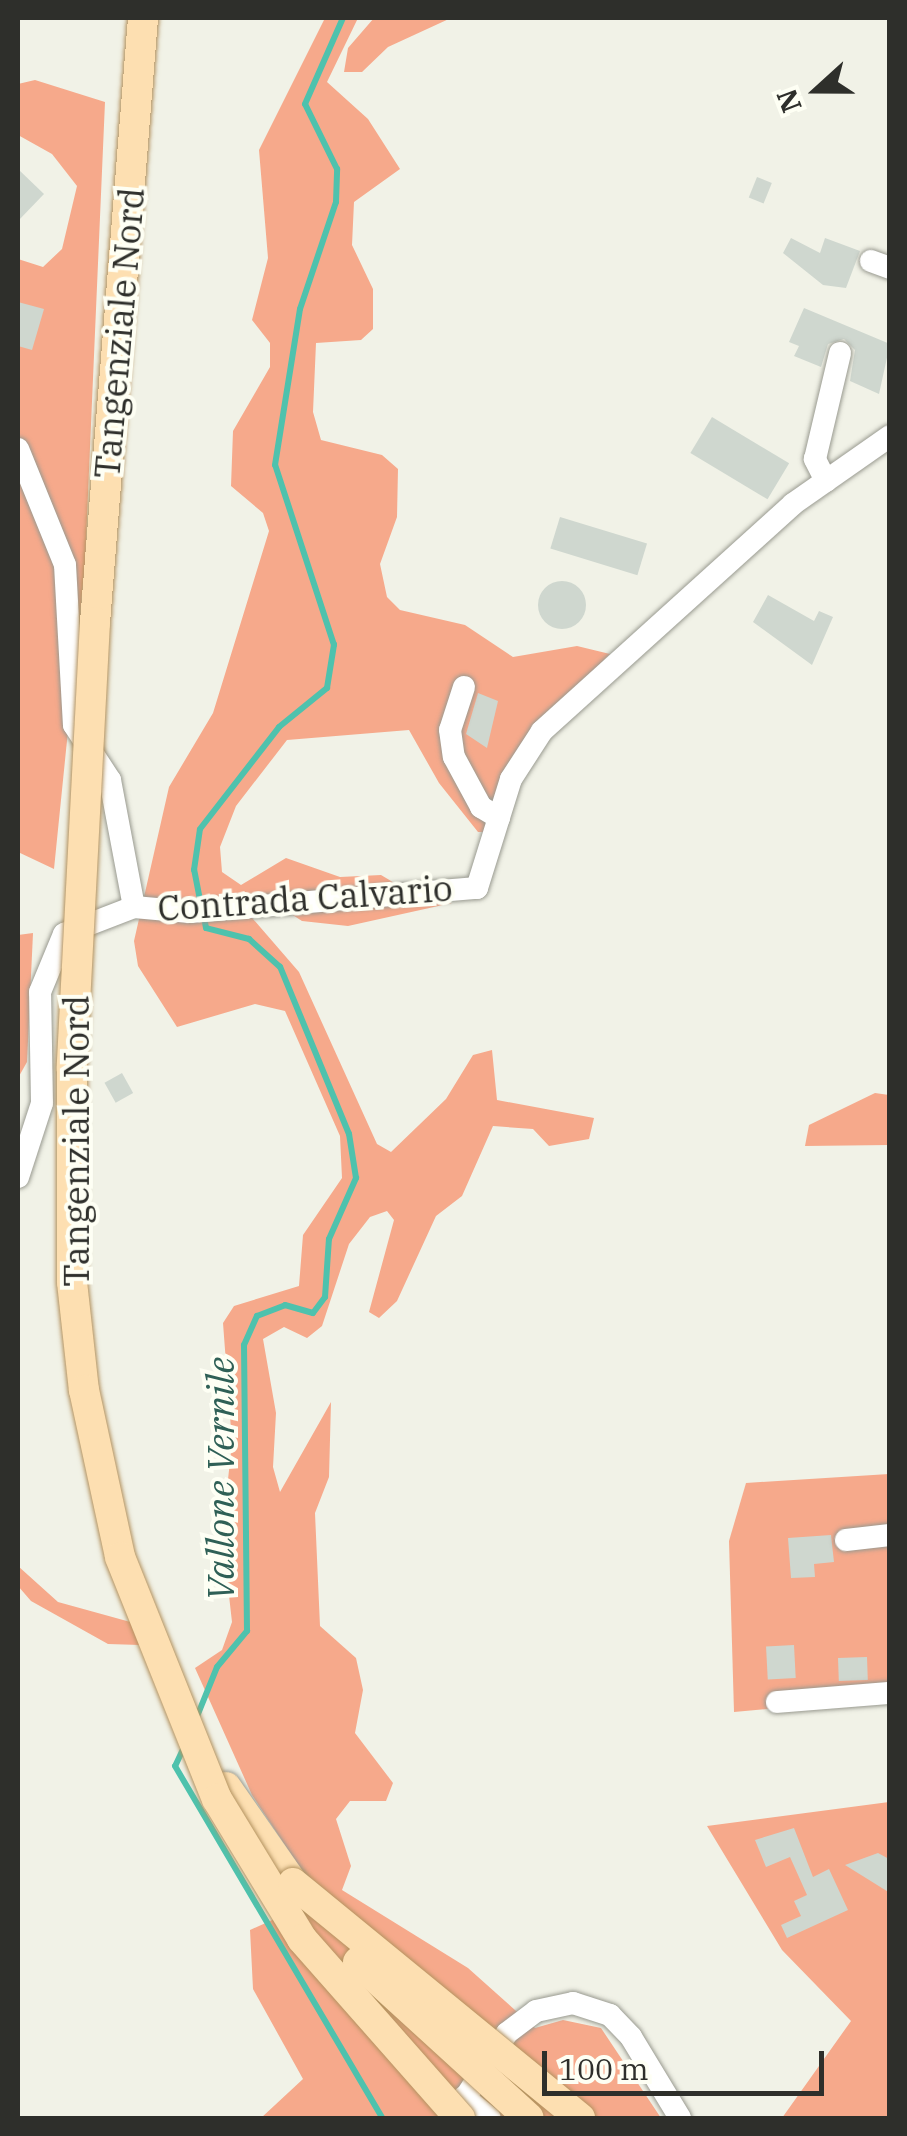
<!DOCTYPE html>
<html>
<head>
<meta charset="utf-8">
<style>
  body { margin:0 }
  #map { position:relative; width:907px; height:2136px; overflow:hidden; background:#f1f2e7; font-family:"IBM Plex Serif",serif }
  div>[style] { position:absolute }
  .green>* { inset:0; background:#f6a98b }
  .stream>* { height:6px; margin:-3px; padding:0 3px; transform-origin:3px; border-radius:3px; background:#4ec2ad }
  .building>* { inset:0; background:#cfd7cf; transform-origin:0 0 }
  .round { border-radius:50% }
  .roads { filter:drop-shadow(0 0 2px #999a90) drop-shadow(0 0 2px #999a90) }
  .minor>* { height:22px; margin:-11px; padding:0 11px; transform-origin:11px; border-radius:11px; background:#fff }
  .major>* { height:30px; margin:-15px; padding:0 15px; transform-origin:15px; border-radius:15px; background:#fddfb1 }
  .bridges { filter:drop-shadow(0 0 2px #b49360) drop-shadow(0 0 2px #b49360) }
  .major-bridge>* { height:30px; margin:-15px; padding:0 15px; transform-origin:15px; border-radius:15px; background:#fddfb1 }
  span { translate:-50% -50%; white-space:nowrap; text-align:center; line-height:1.15; -webkit-text-stroke:8px #fefff4; paint-order:stroke }
  .street-label { font-size:35px; color:#2e2f2b }
  .water-label { font-size:38px; color:#2f6056; font-style:italic }
  .frame { position:absolute; inset:0; border:20px solid #2e2f2b; pointer-events:none }
  .north { position:absolute; left:767px; top:40px; width:100px; height:100px; -webkit-text-stroke:8px #fefff4; paint-order:stroke; rotate:249deg; font-size:28px; font-weight:700; line-height:40px; text-align:center; color:#2e2f2b }
  .north::after { content:''; display:block; margin:auto; width:35px; height:45px; background:#2e2f2b; clip-path:polygon(50% 0,100% 100%,50% 72%,0 100%) }
  .scale { position:absolute; left:542px; top:2051px; width:282px; height:45px; box-sizing:border-box; border:5px solid #2e2f2b; border-top:0; padding-left:12px; font-size:30px; line-height:35px; white-space:nowrap; color:#2e2f2b; -webkit-text-stroke:8px #fefff4; paint-order:stroke }
</style>
</head>
<body>
<div id="map">
  <div class="green">
    <div style="clip-path:polygon(325px 18px,358px 18px,327px 82px,368px 119px,400px 169px,354px 202px,352px 245px,373px 289px,373px 329px,361px 340px,316px 343px,313px 412px,321px 440px,382px 455px,398px 469px,397px 517px,380px 564px,387px 597px,400px 610px,465px 625px,513px 657px,577px 646px,610px 654px,527px 736px,489px 832px,478px 832px,439px 783px,409px 730px,287px 740px,236px 806px,220px 847px,222px 872px,241px 885px,286px 858px,340px 877px,381px 875px,423px 900px,452px 903px,348px 926px,302px 921px,260px 894px,234px 897px,299px 972px,377px 1144px,391px 1152px,446px 1099px,473px 1055px,492px 1050px,497px 1100px,594px 1118px,589px 1139px,549px 1146px,533px 1129px,493px 1126px,462px 1196px,436px 1216px,397px 1301px,379px 1318px,369px 1312px,394px 1220px,387px 1211px,370px 1217px,349px 1244px,322px 1326px,307px 1338px,284px 1327px,263px 1339px,276px 1413px,273px 1467px,280px 1492px,331px 1402px,329px 1477px,315px 1513px,320px 1626px,356px 1658px,363px 1690px,355px 1733px,393px 1783px,386px 1801px,350px 1801px,336px 1819px,351px 1866px,342px 1890px,468px 1968px,535px 2028px,563px 2020px,601px 2028px,661px 2118px,261px 2118px,303px 2079px,253px 1989px,250px 1930px,330px 1894px,302px 1871px,252px 1795px,195px 1668px,222px 1650px,232px 1622px,222px 1534px,232px 1443px,223px 1323px,234px 1306px,299px 1286px,303px 1235px,342px 1178px,340px 1136px,285px 1011px,255px 1004px,177px 1027px,138px 966px,134px 941px,169px 787px,213px 713px,269px 531px,263px 513px,231px 486px,233px 431px,270px 367px,270px 343px,252px 320px,268px 258px,259px 150px)"></div>
    <div style="clip-path:polygon(374px 18px,451px 18px,388px 47px,362px 72px,344px 72px,348px 48px)"></div>
    <div style="clip-path:polygon(35px 80px,105px 102px,85px 563px,54px 869px,18px 852px,18px 259px,43px 267px,62px 249px,77px 186px,52px 154px,18px 135px,18px 84px)"></div>
    <div style="clip-path:polygon(33px 933px,27px 1062px,18px 1078px,18px 935px)"></div>
    <div style="clip-path:polygon(875px 1093px,889px 1095px,889px 1145px,805px 1146px,809px 1125px)"></div>
    <div style="clip-path:polygon(889px 1474px,889px 1698px,734px 1712px,729px 1541px,746px 1483px)"></div>
    <div style="clip-path:polygon(18px 1566px,58px 1602px,134px 1623px,140px 1645px,108px 1644px,31px 1601px,18px 1586px)"></div>
    <div style="clip-path:polygon(889px 1802px,889px 2118px,782px 2118px,851px 2021px,782px 1950px,707px 1826px)"></div>
  </div>
  <div class="stream">
    <div style="left:201px;top:905px;width:36px;rotate:-101deg"></div>
    <div style="left:194px;top:870px;width:41px;rotate:-81.7deg"></div>
    <div style="left:200px;top:829px;width:129px;rotate:-52.2deg"></div>
    <div style="left:279px;top:727px;width:62px;rotate:-39.1deg"></div>
    <div style="left:327px;top:688px;width:44px;rotate:-80.8deg"></div>
    <div style="left:334px;top:645px;width:189px;rotate:-108.1deg"></div>
    <div style="left:275px;top:465px;width:158px;rotate:-80.9deg"></div>
    <div style="left:300px;top:309px;width:113px;rotate:-71.4deg"></div>
    <div style="left:336px;top:202px;width:33px;rotate:-88deg"></div>
    <div style="left:337px;top:169px;width:72px;rotate:-116.2deg"></div>
    <div style="left:305px;top:104px;width:94px;rotate:-66.2deg"></div>
    <div style="left:196px;top:1719px;width:56px;rotate:-68deg"></div>
    <div style="left:217px;top:1667px;width:47px;rotate:-50.2deg"></div>
    <div style="left:247px;top:1631px;width:286px;rotate:-90.6deg"></div>
    <div style="left:244px;top:1345px;width:32px;rotate:-66deg"></div>
    <div style="left:257px;top:1316px;width:30px;rotate:-21deg"></div>
    <div style="left:285px;top:1305px;width:29px;rotate:16deg"></div>
    <div style="left:313px;top:1313px;width:20px;rotate:-53deg"></div>
    <div style="left:325px;top:1297px;width:58px;rotate:-86.1deg"></div>
    <div style="left:329px;top:1239px;width:67px;rotate:-66.1deg"></div>
    <div style="left:356px;top:1178px;width:45px;rotate:-99deg"></div>
    <div style="left:349px;top:1134px;width:181px;rotate:-112.4deg"></div>
    <div style="left:280px;top:967px;width:42px;rotate:-137.9deg"></div>
    <div style="left:249px;top:939px;width:44px;rotate:-165.7deg"></div>
    <div style="left:206px;top:928px;width:11px;rotate:-100deg"></div>
    <div style="left:185px;top:1745px;width:23px;rotate:115deg"></div>
    <div style="left:175px;top:1766px;width:408px;rotate:59.5deg"></div>
  </div>
  <div class="building">
    <div style="clip-path:polygon(18px 169px,44px 194px,18px 221px)"></div>
    <div style="left:757px;top:177px;width:16px;height:22px;rotate:22deg"></div>
    <div style="clip-path:polygon(791px 238px,820px 253px,825px 238px,860px 251px,846px 288px,823px 285px,783px 253px)"></div>
    <div style="clip-path:polygon(18px 302px,44px 309px,32px 350px,18px 346px)"></div>
    <div style="clip-path:polygon(804px 308px,890px 344px,879px 394px,850px 381px,855px 350px,844px 339px,828px 344px,821px 367px,794px 356px,799px 346px,789px 342px)"></div>
    <div style="left:712px;top:417px;width:90px;height:42px;rotate:31deg"></div>
    <div style="left:560px;top:517px;width:91px;height:33px;rotate:17deg"></div>
    <div class="round" style="left:538px;top:581px;width:48px;height:48px"></div>
    <div style="clip-path:polygon(768px 595px,814px 621px,819px 611px,833px 617px,812px 665px,753px 622px)"></div>
    <div style="clip-path:polygon(478px 693px,498px 701px,487px 748px,466px 734px)"></div>
    <div style="left:122px;top:1073px;width:23px;height:20px;rotate:61deg"></div>
    <div style="clip-path:polygon(831px 1535px,834px 1562px,814px 1564px,815px 1577px,791px 1578px,788px 1538px)"></div>
    <div style="left:794px;top:1645px;width:33px;height:28px;rotate:87deg"></div>
    <div style="left:867px;top:1657px;width:23px;height:29px;rotate:88deg"></div>
    <div style="clip-path:polygon(794px 1828px,813px 1877px,829px 1869px,848px 1910px,787px 1938px,781px 1925px,801px 1916px,794px 1901px,807px 1895px,790px 1857px,766px 1867px,755px 1840px)"></div>
    <div style="clip-path:polygon(878px 1853px,889px 1859px,890px 1893px,845px 1865px)"></div>
  </div>
  <div class="roads">
    <div class="minor">
      <div style="left:871px;top:261px;width:20px;rotate:20deg"></div>
      <div style="left:18px;top:449px;width:125px;rotate:67.9deg"></div>
      <div style="left:65px;top:565px;width:160px;rotate:86.8deg"></div>
      <div style="left:74px;top:725px;width:66px;rotate:56.8deg"></div>
      <div style="left:110px;top:780px;width:129px;rotate:79.3deg"></div>
      <div style="left:826px;top:481px;width:25px;rotate:-117deg"></div>
      <div style="left:815px;top:459px;width:109px;rotate:-76.7deg"></div>
      <div style="left:464px;top:687px;width:45px;rotate:108deg"></div>
      <div style="left:450px;top:730px;width:27px;rotate:82deg"></div>
      <div style="left:454px;top:757px;width:57px;rotate:61.6deg"></div>
      <div style="left:481px;top:807px;width:21px;rotate:31deg"></div>
      <div style="left:18px;top:1177px;width:78px;rotate:-72deg"></div>
      <div style="left:42px;top:1103px;width:111px;rotate:-91deg"></div>
      <div style="left:40px;top:992px;width:63px;rotate:-67.5deg"></div>
      <div style="left:64px;top:934px;width:75px;rotate:-21.1deg"></div>
      <div style="left:134px;top:907px;width:56px;rotate:5.1deg"></div>
      <div style="left:190px;top:912px;width:288px;rotate:-4.8deg"></div>
      <div style="left:477px;top:888px;width:114px;rotate:-72.7deg"></div>
      <div style="left:511px;top:779px;width:57px;rotate:-57.1deg"></div>
      <div style="left:542px;top:731px;width:338px;rotate:-42.1deg"></div>
      <div style="left:793px;top:504px;width:118px;rotate:-35deg"></div>
      <div style="left:846px;top:1540px;width:44px;rotate:-6.5deg"></div>
      <div style="left:777px;top:1702px;width:113px;rotate:-4.6deg"></div>
      <div style="left:464px;top:2097px;width:33px;rotate:39deg"></div>
      <div style="left:452px;top:2118px;width:101px;rotate:-57.1deg"></div>
      <div style="left:507px;top:2033px;width:36px;rotate:-37deg"></div>
      <div style="left:536px;top:2011px;width:38px;rotate:-12deg"></div>
      <div style="left:573px;top:2003px;width:39px;rotate:18deg"></div>
      <div style="left:610px;top:2015px;width:30px;rotate:46deg"></div>
      <div style="left:631px;top:2037px;width:95px;rotate:58.8deg"></div>
    </div>
    <div class="major">
      <div style="left:226px;top:1787px;width:117px;rotate:55.1deg"></div>
    </div>
  </div>
  <div class="bridges">
    <div class="major-bridge">
      <div style="left:143px;top:18px;width:606px;rotate:94.54deg"></div>
      <div style="left:95px;top:622px;width:447px;rotate:93deg"></div>
      <div style="left:72px;top:1068px;width:214px;rotate:90deg"></div>
      <div style="left:72px;top:1282px;width:109px;rotate:83.7deg"></div>
      <div style="left:84px;top:1390px;width:171px;rotate:77.8deg"></div>
      <div style="left:120px;top:1557px;width:261px;rotate:68.2deg"></div>
      <div style="left:217px;top:1799px;width:164px;rotate:58.7deg"></div>
      <div style="left:302px;top:1939px;width:239px;rotate:48.6deg"></div>
      <div style="left:293px;top:1883px;width:371px;rotate:39.3deg"></div>
      <div style="left:358px;top:1962px;width:231px;rotate:42.4deg"></div>
    </div>
  </div>
  <div class="street-label">
    <span style="left:119px;top:333px;rotate:-85deg">Tangenziale Nord</span>
    <span style="left:305px;top:898px;rotate:-4deg">Contrada Calvario</span>
    <span style="left:76px;top:1141px;rotate:-90deg">Tangenziale Nord</span>
  </div>
  <div class="water-label">
    <span style="left:220px;top:1479px;rotate:-90deg">Vallone Vernile</span>
  </div>
  <div class="frame"></div>
  <div class="north">N</div>
  <div class="scale">100 m</div>
</div>
</body>
</html>
